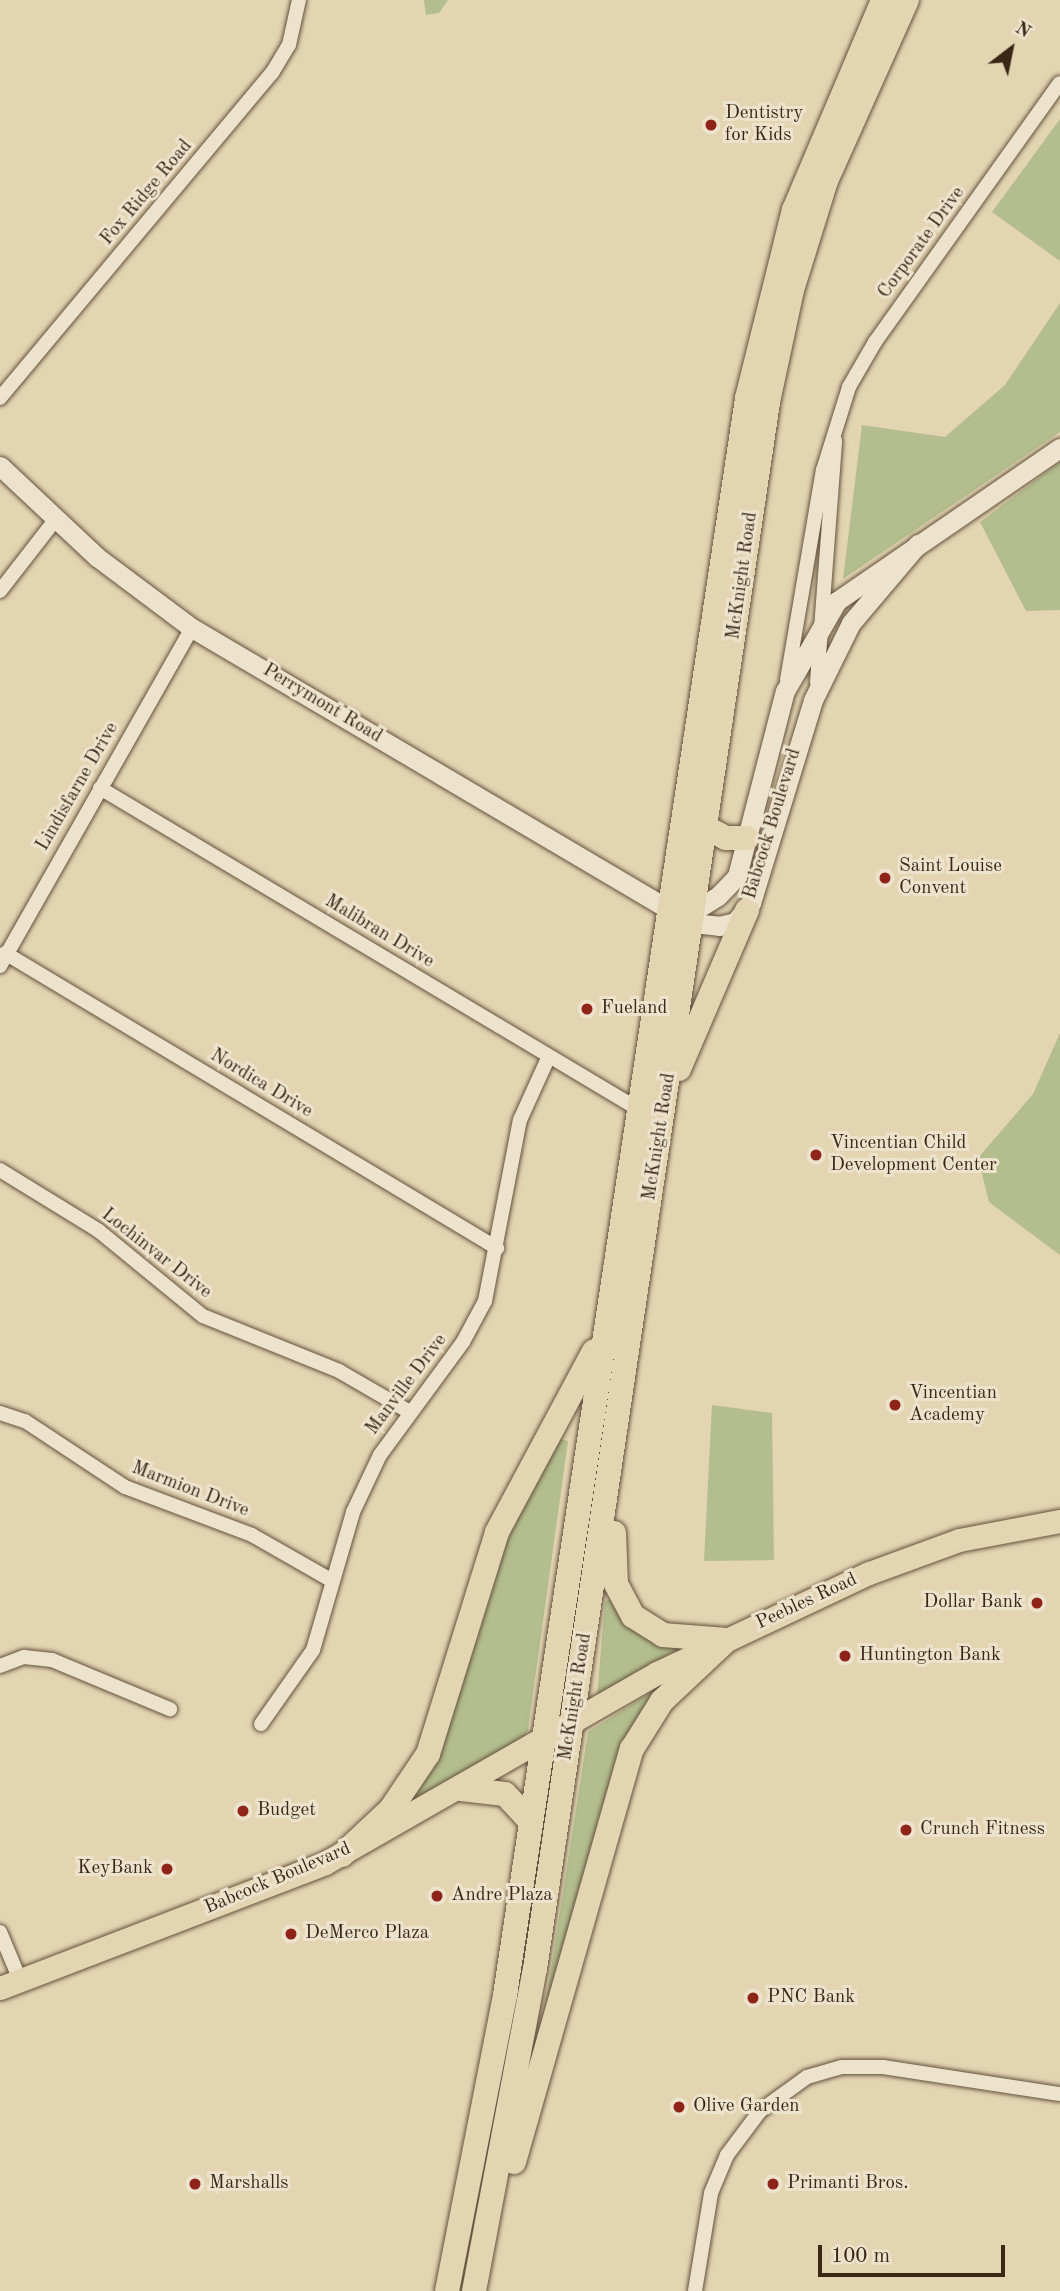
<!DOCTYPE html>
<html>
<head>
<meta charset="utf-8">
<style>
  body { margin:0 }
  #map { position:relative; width:1060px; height:2291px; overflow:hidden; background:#e3d4b2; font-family:"Old Standard TT",serif }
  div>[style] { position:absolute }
  .green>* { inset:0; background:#b3bd8d }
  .roads { filter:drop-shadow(0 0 2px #64523d) drop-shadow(0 0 2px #64523d) }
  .minor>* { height:14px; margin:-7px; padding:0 7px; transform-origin:7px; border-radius:7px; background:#ede3cd }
  .tertiary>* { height:19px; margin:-9.5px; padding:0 9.5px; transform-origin:9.5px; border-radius:9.5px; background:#ede3cd }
  .primary>* { height:23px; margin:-11.5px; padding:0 11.5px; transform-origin:11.5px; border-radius:11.5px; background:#e3d4b2 }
  .trunk>* { height:24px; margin:-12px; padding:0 12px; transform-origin:12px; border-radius:12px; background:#e3d4b2 }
  .dots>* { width:19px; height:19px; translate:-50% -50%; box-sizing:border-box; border:4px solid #ede3cd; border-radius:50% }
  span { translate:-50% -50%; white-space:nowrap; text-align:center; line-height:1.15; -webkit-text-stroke:6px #ede3cd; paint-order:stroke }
  .poi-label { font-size:19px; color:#3a2716 }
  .left { translate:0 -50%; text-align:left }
  .right { translate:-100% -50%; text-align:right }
  .street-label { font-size:19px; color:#3a2716 }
  .north { position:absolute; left:976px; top:14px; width:70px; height:70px; -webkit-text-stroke:5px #ede3cd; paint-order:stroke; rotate:32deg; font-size:19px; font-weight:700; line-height:28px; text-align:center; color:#3a2716 }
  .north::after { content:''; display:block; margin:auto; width:24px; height:32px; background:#3a2716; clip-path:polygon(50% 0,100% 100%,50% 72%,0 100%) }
  .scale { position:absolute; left:818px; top:2245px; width:187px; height:32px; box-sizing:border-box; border:4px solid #3a2716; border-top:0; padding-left:9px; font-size:21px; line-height:24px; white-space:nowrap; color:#3a2716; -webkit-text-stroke:5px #ede3cd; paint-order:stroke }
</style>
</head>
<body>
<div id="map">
  <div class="green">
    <div style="clip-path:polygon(424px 0,448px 0,439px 13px,426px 15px)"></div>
    <div style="clip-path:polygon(1060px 119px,1060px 261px,992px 212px)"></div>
    <div style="clip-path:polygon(1060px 303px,1060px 432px,843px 579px,862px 425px,945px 437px,1005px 385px)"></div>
    <div style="clip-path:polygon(1060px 462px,1060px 610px,1026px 611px,980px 522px)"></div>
    <div style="clip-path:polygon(1060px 1033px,1060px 1255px,989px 1202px,978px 1158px,1033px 1094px)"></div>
    <div style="clip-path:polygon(712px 1405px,772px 1413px,774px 1560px,704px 1561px)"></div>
    <div style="clip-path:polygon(557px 1438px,568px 1441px,528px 1730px,520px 1743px,407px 1803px,508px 1529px)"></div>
    <div style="clip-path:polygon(611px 1599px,679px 1648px,597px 1697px,605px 1601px)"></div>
    <div style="clip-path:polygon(671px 1680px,544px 2014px,588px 1732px)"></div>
  </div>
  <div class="roads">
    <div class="minor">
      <div style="left:0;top:398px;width:424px;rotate:-50.1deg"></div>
      <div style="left:272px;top:73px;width:33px;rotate:-59deg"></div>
      <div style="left:289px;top:45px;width:46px;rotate:-77.5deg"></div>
      <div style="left:0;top:591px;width:90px;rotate:-52.2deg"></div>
      <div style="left:787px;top:680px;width:213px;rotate:-80.3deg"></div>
      <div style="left:823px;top:470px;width:87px;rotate:-72.6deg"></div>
      <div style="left:849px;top:387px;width:52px;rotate:-60deg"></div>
      <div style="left:875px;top:342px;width:318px;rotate:-54.5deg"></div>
      <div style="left:817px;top:682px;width:242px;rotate:-85.7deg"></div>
      <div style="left:100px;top:788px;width:626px;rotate:30.82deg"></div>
      <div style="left:5px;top:953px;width:574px;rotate:30.95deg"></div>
      <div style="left:0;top:966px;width:389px;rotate:-60.4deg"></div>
      <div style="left:0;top:1170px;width:116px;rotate:31.6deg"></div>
      <div style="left:99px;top:1231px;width:134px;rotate:39.3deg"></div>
      <div style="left:203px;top:1316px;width:147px;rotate:22deg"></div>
      <div style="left:339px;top:1371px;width:80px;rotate:30.1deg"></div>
      <div style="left:0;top:1413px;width:26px;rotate:18deg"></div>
      <div style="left:25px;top:1421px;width:120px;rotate:33.4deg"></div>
      <div style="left:125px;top:1487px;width:136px;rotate:20.7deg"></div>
      <div style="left:252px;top:1535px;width:91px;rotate:29.7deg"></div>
      <div style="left:0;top:1666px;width:26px;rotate:-21deg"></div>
      <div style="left:24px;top:1657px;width:28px;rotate:6deg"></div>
      <div style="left:52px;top:1660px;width:128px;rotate:22.6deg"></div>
      <div style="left:261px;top:1724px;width:90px;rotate:-54.9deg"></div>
      <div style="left:313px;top:1650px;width:144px;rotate:-73.8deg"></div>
      <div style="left:353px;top:1512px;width:63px;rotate:-64.7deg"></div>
      <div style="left:380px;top:1455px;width:140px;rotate:-53.7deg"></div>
      <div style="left:463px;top:1342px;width:47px;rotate:-61.8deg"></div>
      <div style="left:485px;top:1301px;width:184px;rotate:-79.1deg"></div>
      <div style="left:520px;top:1120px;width:70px;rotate:-65.6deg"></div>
      <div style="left:0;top:1932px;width:52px;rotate:67.4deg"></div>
      <div style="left:695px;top:2291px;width:99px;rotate:-80.7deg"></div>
      <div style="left:711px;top:2193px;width:41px;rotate:-67.2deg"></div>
      <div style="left:727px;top:2155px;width:55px;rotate:-53.1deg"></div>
      <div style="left:760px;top:2111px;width:58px;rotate:-35.9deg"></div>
      <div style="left:807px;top:2077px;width:36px;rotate:-16deg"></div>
      <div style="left:842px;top:2067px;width:41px"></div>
      <div style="left:883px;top:2067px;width:179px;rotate:8.7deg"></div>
    </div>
    <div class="tertiary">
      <div style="left:0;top:466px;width:133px;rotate:43.2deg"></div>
      <div style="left:97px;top:557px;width:119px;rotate:36.8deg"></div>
      <div style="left:192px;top:628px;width:581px;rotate:30.54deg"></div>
      <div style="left:692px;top:923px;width:27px;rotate:6deg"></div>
      <div style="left:719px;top:926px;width:16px;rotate:-14deg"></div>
      <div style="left:735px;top:922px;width:25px;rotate:-50deg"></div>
      <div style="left:751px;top:903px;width:212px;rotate:-73deg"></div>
      <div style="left:813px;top:700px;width:86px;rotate:-63.7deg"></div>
      <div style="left:851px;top:623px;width:104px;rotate:-49.7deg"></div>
      <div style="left:683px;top:910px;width:11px;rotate:5deg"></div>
      <div style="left:694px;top:911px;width:28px;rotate:-32deg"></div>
      <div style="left:718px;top:896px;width:28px;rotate:-46deg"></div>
      <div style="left:737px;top:876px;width:191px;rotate:-75.5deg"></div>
      <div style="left:785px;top:691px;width:104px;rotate:-60deg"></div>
      <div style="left:837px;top:601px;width:270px;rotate:-34.5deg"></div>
    </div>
    <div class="primary">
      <div style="left:0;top:1988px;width:348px;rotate:-21deg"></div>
      <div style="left:325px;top:1863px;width:383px;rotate:-29.8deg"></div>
      <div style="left:657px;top:1673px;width:234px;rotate:-25.3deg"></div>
      <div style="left:869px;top:1573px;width:96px;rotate:-20.1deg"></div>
      <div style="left:959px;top:1540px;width:103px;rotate:-10.7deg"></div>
    </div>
    <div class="trunk">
      <div style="left:707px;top:828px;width:21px;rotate:28deg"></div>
      <div style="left:726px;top:838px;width:21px"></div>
      <div style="left:679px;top:1069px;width:173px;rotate:-66.8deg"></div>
      <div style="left:614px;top:1533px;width:51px;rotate:87.8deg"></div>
      <div style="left:616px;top:1584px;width:36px;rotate:62deg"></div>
      <div style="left:633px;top:1616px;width:36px;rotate:32deg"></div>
      <div style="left:663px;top:1635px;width:64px;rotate:4.5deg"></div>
      <div style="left:461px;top:1789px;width:44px;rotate:6.5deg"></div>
      <div style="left:505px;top:1794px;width:38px;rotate:47deg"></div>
      <div style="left:342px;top:1855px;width:67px;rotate:-43.2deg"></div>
      <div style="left:391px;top:1809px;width:66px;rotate:-56.1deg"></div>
      <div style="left:428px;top:1754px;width:232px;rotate:-72.7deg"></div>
      <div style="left:497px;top:1532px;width:205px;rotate:-61.8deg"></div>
      <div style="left:514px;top:2162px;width:430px;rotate:-74.1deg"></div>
      <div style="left:632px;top:1749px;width:57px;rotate:-58deg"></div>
      <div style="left:662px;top:1701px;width:89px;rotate:-43.2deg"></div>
      <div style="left:447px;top:2291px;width:302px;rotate:-78.9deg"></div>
      <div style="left:505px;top:1995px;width:1615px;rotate:-81.38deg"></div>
      <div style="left:747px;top:398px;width:194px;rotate:-76deg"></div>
      <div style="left:794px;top:210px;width:228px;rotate:-67deg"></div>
      <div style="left:474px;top:2291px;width:328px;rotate:-79.3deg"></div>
      <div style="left:535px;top:1969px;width:1584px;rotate:-81.54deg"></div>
      <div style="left:768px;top:402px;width:115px;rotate:-77.9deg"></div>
      <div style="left:792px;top:290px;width:114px;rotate:-72.7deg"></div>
      <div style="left:826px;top:181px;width:198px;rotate:-65.9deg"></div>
    </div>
  </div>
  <div class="dots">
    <div style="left:711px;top:125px;background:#8f2418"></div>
    <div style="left:885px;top:878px;background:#8f2418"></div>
    <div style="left:587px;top:1009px;background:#8f2418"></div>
    <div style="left:816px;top:1155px;background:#8f2418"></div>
    <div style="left:895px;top:1405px;background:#8f2418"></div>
    <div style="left:1037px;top:1603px;background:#8f2418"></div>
    <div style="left:845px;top:1656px;background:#8f2418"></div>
    <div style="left:243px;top:1811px;background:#8f2418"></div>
    <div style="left:906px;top:1830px;background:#8f2418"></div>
    <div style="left:167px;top:1869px;background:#8f2418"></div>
    <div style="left:437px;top:1896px;background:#8f2418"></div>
    <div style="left:291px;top:1934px;background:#8f2418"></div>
    <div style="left:753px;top:1998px;background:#8f2418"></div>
    <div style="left:679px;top:2107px;background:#8f2418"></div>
    <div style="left:195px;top:2184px;background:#8f2418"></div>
    <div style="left:773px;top:2184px;background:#8f2418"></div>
  </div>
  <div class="poi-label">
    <span class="left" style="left:725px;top:125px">Dentistry<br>for Kids</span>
    <span class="left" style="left:899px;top:878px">Saint Louise<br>Convent</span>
    <span class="left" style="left:601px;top:1009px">Fueland</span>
    <span class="left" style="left:830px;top:1155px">Vincentian Child<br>Development Center</span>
    <span class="left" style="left:909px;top:1405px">Vincentian<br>Academy</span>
    <span class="right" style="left:1023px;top:1603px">Dollar Bank</span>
    <span class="left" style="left:859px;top:1656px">Huntington Bank</span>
    <span class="left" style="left:257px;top:1811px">Budget</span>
    <span class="left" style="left:920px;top:1830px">Crunch Fitness</span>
    <span class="right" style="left:153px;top:1869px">KeyBank</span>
    <span class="left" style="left:451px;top:1896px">Andre Plaza</span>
    <span class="left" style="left:305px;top:1934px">DeMerco Plaza</span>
    <span class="left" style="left:767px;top:1998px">PNC Bank</span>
    <span class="left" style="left:693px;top:2107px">Olive Garden</span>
    <span class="left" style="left:209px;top:2184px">Marshalls</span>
    <span class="left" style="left:787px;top:2184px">Primanti Bros.</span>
  </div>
  <div class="street-label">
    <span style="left:147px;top:193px;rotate:-50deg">Fox Ridge Road</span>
    <span style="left:922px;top:243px;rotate:-54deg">Corporate Drive</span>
    <span style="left:743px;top:576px;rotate:-82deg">McKnight Road</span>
    <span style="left:322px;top:704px;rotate:31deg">Perrymont Road</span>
    <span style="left:78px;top:787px;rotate:-60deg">Lindisfarne Drive</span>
    <span style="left:773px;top:824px;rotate:-73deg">Babcock Boulevard</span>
    <span style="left:379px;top:932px;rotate:31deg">Malibran Drive</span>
    <span style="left:261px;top:1084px;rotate:31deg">Nordica Drive</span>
    <span style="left:660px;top:1137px;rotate:-81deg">McKnight Road</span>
    <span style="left:156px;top:1254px;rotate:38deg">Lochinvar Drive</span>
    <span style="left:407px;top:1385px;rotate:-53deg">Manville Drive</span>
    <span style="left:190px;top:1490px;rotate:21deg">Marmion Drive</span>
    <span style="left:807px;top:1602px;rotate:-25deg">Peebles Road</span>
    <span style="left:576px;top:1697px;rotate:-81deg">McKnight Road</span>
    <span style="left:278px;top:1879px;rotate:-23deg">Babcock Boulevard</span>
  </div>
  <div class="north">N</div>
  <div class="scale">100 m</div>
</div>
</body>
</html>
